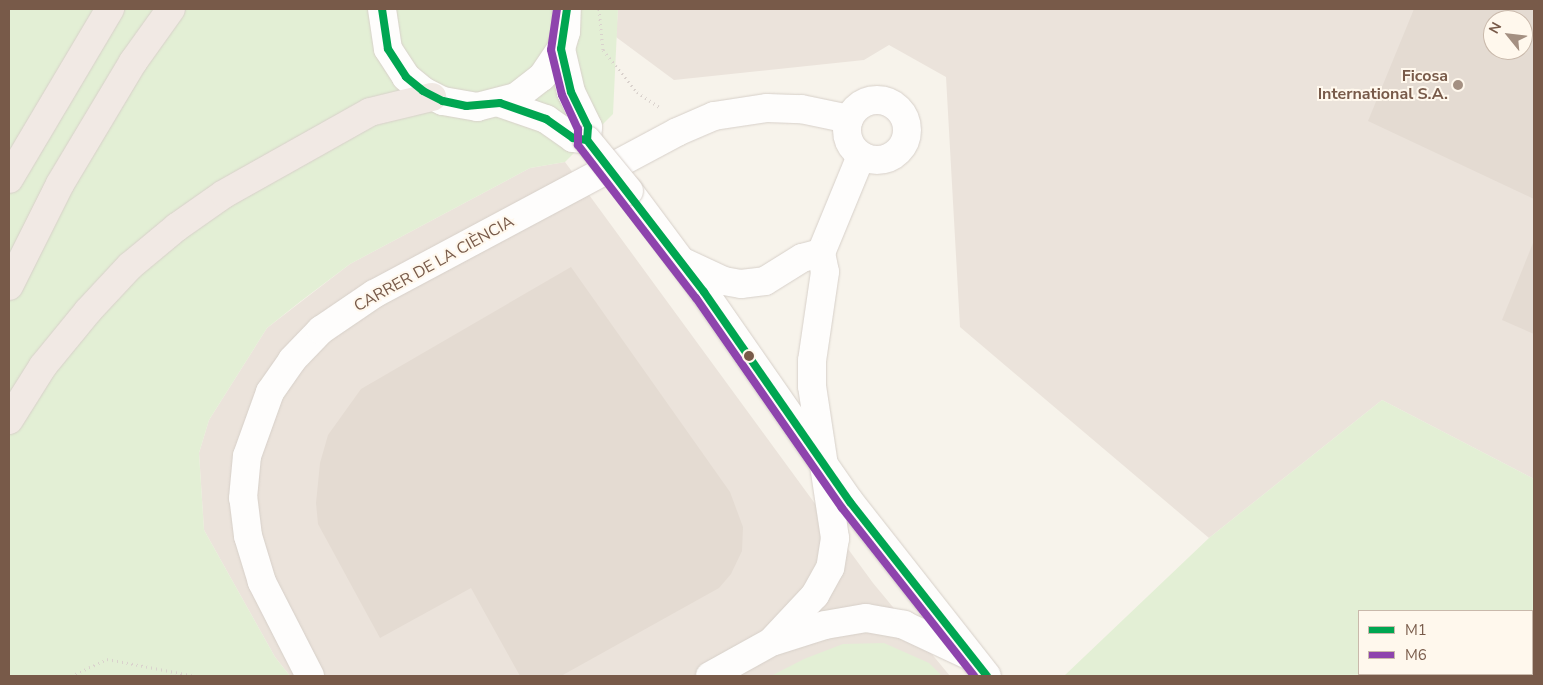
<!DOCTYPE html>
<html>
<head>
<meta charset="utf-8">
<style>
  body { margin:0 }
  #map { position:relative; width:1543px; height:685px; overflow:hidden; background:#f7f3eb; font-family:"Nunito Sans",sans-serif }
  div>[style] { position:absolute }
  .industrial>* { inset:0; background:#ebe3db }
  .green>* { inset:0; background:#e3efd5 }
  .building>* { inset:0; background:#e4dbd2 }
  .path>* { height:3px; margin-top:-1.5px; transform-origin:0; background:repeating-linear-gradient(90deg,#dad2cd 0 1px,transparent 0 5px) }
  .roads { filter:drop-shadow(0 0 1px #d7d0c9) drop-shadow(0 0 1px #d7d0c9) }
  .street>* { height:28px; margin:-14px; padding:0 14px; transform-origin:14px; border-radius:14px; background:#fefdfc }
  .street>.ring { margin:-14px; padding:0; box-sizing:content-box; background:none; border:28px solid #fefdfc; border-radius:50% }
  .secondary>* { height:28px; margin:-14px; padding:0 14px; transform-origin:14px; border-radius:14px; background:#fefdfc }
  .highway>* { height:28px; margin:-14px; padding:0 14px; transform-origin:14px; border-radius:14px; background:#f1e9e4 }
  .bridges { filter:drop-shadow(0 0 1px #d7cfc8) drop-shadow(0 0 1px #d7cfc8) }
  .secondary-bridge>* { height:28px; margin:-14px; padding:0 14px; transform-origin:14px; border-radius:14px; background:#fefdfc }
  .bus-1>* { height:8px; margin:-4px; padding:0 4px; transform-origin:4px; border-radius:4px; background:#00a651 }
  .bus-2>* { height:8px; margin:-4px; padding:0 4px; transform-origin:4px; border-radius:4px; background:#8e44ad }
  .dots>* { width:14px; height:14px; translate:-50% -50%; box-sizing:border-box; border:2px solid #fff8ed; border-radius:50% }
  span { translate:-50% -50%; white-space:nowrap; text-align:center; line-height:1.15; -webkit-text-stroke:4px #fff8ed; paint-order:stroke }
  .poi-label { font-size:16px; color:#785a49; font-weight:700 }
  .right { translate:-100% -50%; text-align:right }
  .street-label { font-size:16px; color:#785a49 }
  .frame { position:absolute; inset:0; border:10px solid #785a49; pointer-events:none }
  .legend { position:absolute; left:1358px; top:610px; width:175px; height:65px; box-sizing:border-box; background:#fff8ed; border:1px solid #c9b9ab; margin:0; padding:6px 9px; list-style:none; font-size:15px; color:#785a49 }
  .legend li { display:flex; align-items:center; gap:10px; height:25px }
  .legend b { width:25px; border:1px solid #c9b9ab }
  .north { position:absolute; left:1483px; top:10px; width:50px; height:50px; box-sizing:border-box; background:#fff8ed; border:1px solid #c9b9ab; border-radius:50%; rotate:299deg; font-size:14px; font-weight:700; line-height:20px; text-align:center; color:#785a49 }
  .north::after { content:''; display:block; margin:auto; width:18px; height:22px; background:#a49082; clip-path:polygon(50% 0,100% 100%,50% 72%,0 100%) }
</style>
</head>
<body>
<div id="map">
  <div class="industrial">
    <div style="clip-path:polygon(evenodd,618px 9px,1534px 9px,1534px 479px,1382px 400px,1209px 538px,960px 327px,946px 77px,889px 45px,864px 60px,674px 80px,616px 37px,618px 9px,1493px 20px,1523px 20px,1523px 50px,1493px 50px,1493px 20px)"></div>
    <div style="clip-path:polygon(565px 162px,873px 583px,950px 676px,290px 676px,275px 657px,204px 530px,199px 453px,209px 420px,267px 328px,350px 264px,530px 168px)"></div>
  </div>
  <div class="green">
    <div style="clip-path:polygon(9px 9px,618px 9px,613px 114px,565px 162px,530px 168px,350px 264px,301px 301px,267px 328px,209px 420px,199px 453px,204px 530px,275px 657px,290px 676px,9px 676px)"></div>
    <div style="clip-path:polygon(evenodd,1382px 400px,1534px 479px,1534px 676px,1064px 676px,1209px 538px,1382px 400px,1359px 611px,1532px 611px,1532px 674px,1359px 674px,1359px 611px)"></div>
    <div style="clip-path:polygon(884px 643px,929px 663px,942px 676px,771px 676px,804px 659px,843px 644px)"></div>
  </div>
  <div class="building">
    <div style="clip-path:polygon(evenodd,1414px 9px,1534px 9px,1534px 199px,1368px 121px,1414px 9px,1493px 20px,1523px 20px,1523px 50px,1493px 50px,1493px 20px)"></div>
    <div style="clip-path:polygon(1533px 243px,1534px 243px,1534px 334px,1502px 320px)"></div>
    <div style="clip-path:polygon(571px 267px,730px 492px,743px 527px,742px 551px,731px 574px,719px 588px,561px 676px,520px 676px,471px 588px,380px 638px,318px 524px,316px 503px,320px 463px,328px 435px,361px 389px)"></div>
  </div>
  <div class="path">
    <div style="left:599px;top:9px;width:41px;rotate:84.4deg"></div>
    <div style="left:603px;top:50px;width:54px;rotate:51deg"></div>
    <div style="left:637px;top:92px;width:29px;rotate:34deg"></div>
    <div style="left:71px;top:676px;width:40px;rotate:-25deg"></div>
    <div style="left:107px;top:659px;width:90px;rotate:10.9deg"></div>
  </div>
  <div class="roads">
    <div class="street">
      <div class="ring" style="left:847px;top:100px;width:32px;height:32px"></div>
      <div style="left:821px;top:253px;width:105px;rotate:-67.6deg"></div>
      <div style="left:310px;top:676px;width:106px;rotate:-117.1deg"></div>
      <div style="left:262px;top:582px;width:48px;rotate:-106.9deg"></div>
      <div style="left:248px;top:536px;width:38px;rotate:-97deg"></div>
      <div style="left:243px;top:498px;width:42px;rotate:-84.6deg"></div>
      <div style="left:247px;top:456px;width:68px;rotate:-70.2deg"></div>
      <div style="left:270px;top:392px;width:39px;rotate:-55deg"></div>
      <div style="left:292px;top:360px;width:42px;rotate:-46deg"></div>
      <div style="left:321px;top:330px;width:64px;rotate:-34.2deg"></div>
      <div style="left:374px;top:294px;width:344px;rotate:-28.1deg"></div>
      <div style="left:677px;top:132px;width:40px;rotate:-23.4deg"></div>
      <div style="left:714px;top:116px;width:54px;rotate:-8.6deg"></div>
      <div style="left:767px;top:108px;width:34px;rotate:2deg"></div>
      <div style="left:801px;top:109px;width:49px;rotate:11.8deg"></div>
      <div style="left:710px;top:676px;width:70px;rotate:-29.1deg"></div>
    </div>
    <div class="secondary">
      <div style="left:382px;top:9px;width:40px;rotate:81.5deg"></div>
      <div style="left:388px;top:49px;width:33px;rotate:57deg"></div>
      <div style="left:406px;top:77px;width:22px;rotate:39deg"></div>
      <div style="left:423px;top:91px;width:22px;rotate:27deg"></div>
      <div style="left:443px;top:101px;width:35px;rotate:10deg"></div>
      <div style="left:477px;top:107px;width:40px;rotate:-14.4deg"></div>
      <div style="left:516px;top:97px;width:33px;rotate:-38deg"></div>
      <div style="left:542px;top:77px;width:34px;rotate:-56deg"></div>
      <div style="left:561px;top:49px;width:18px;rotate:-74deg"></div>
      <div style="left:566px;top:32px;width:23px;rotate:-88deg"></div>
      <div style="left:500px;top:103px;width:49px;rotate:19.2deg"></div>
      <div style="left:546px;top:119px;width:33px;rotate:35deg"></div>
      <div style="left:573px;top:138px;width:14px;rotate:8deg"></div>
      <div style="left:587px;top:140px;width:13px;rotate:-86deg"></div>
      <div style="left:588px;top:127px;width:39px;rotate:-116deg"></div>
      <div style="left:571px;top:92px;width:44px;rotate:-103.1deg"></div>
      <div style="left:629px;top:191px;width:126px;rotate:53.4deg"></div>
      <div style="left:704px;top:292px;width:256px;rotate:55.2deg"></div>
      <div style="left:850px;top:502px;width:221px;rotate:51.8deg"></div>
      <div style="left:683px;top:262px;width:45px;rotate:24.9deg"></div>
      <div style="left:724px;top:281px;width:17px;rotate:10deg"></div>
      <div style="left:741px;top:284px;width:24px;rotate:-7deg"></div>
      <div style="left:765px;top:281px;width:44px;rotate:-31.9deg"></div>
      <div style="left:802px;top:258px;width:20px;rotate:-15deg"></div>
      <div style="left:821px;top:253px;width:19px;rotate:78deg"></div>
      <div style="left:825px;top:272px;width:90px;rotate:98.3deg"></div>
      <div style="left:812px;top:361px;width:25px;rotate:90deg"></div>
      <div style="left:812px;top:386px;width:154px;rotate:81.4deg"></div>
      <div style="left:835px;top:538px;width:30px;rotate:99deg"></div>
      <div style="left:830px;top:568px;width:31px;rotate:119deg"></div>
      <div style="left:815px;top:595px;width:64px;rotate:133.1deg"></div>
      <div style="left:775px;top:641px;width:52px;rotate:-17.7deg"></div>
      <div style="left:825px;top:625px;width:42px;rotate:-9.7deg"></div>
      <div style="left:866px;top:618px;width:39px;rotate:10deg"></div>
      <div style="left:904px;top:625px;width:68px;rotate:25.1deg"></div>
    </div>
    <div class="highway">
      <div style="left:9px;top:179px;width:198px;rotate:-59.3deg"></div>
      <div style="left:9px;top:286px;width:114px;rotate:-63.4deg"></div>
      <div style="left:60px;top:184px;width:142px;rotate:-59.1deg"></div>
      <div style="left:133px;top:62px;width:65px;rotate:-54.4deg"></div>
      <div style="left:9px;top:420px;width:64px;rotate:-57.8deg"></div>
      <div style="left:43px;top:366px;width:71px;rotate:-50.7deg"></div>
      <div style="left:88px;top:311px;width:62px;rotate:-47deg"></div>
      <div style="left:130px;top:266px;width:61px;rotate:-39.7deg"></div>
      <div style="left:177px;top:227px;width:57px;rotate:-35.1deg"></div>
      <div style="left:224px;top:194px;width:167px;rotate:-29.3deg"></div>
      <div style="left:370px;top:112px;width:64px;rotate:-13.6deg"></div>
    </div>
  </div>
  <div class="bridges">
    <div class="secondary-bridge">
      <div style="left:587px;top:140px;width:66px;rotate:50.5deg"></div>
    </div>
  </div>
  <div class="bus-1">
    <div style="left:382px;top:9px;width:40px;rotate:81.5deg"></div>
    <div style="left:388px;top:49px;width:33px;rotate:57deg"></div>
    <div style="left:406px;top:77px;width:22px;rotate:39deg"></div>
    <div style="left:423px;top:91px;width:22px;rotate:27deg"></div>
    <div style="left:443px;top:101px;width:24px;rotate:12deg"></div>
    <div style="left:466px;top:106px;width:34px;rotate:-5deg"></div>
    <div style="left:500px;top:103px;width:49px;rotate:19.2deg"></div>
    <div style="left:546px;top:119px;width:33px;rotate:35deg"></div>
    <div style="left:573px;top:138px;width:14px;rotate:8deg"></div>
    <div style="left:587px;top:140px;width:192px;rotate:52.4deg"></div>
    <div style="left:704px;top:292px;width:256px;rotate:55.2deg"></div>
    <div style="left:850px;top:502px;width:221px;rotate:51.8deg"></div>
    <div style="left:567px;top:9px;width:40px;rotate:98.5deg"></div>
    <div style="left:561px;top:49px;width:44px;rotate:76.9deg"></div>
    <div style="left:571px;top:92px;width:39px;rotate:64deg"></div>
    <div style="left:588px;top:127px;width:13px;rotate:94deg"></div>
  </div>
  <div class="bus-2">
    <div style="left:557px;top:9px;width:41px;rotate:98.3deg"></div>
    <div style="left:551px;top:50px;width:46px;rotate:76.3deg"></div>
    <div style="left:562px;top:95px;width:38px;rotate:65deg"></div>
    <div style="left:578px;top:129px;width:16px;rotate:90deg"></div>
    <div style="left:578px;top:145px;width:193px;rotate:52.4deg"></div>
    <div style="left:696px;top:298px;width:256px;rotate:55.2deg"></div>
    <div style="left:842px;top:508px;width:214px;rotate:51.8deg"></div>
  </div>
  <div class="dots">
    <div style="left:1458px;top:85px;background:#a49082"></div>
    <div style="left:749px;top:356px;background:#785a49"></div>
  </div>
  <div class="poi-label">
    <span class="right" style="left:1448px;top:85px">Ficosa<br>International S.A.</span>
  </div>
  <div class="street-label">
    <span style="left:434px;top:264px;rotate:-29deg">CARRER DE LA CIÈNCIA</span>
  </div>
  <div class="frame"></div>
  <ul class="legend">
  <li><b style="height:6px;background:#00a651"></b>M1</li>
  <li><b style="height:6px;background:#8e44ad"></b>M6</li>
  </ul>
  <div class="north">N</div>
</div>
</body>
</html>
